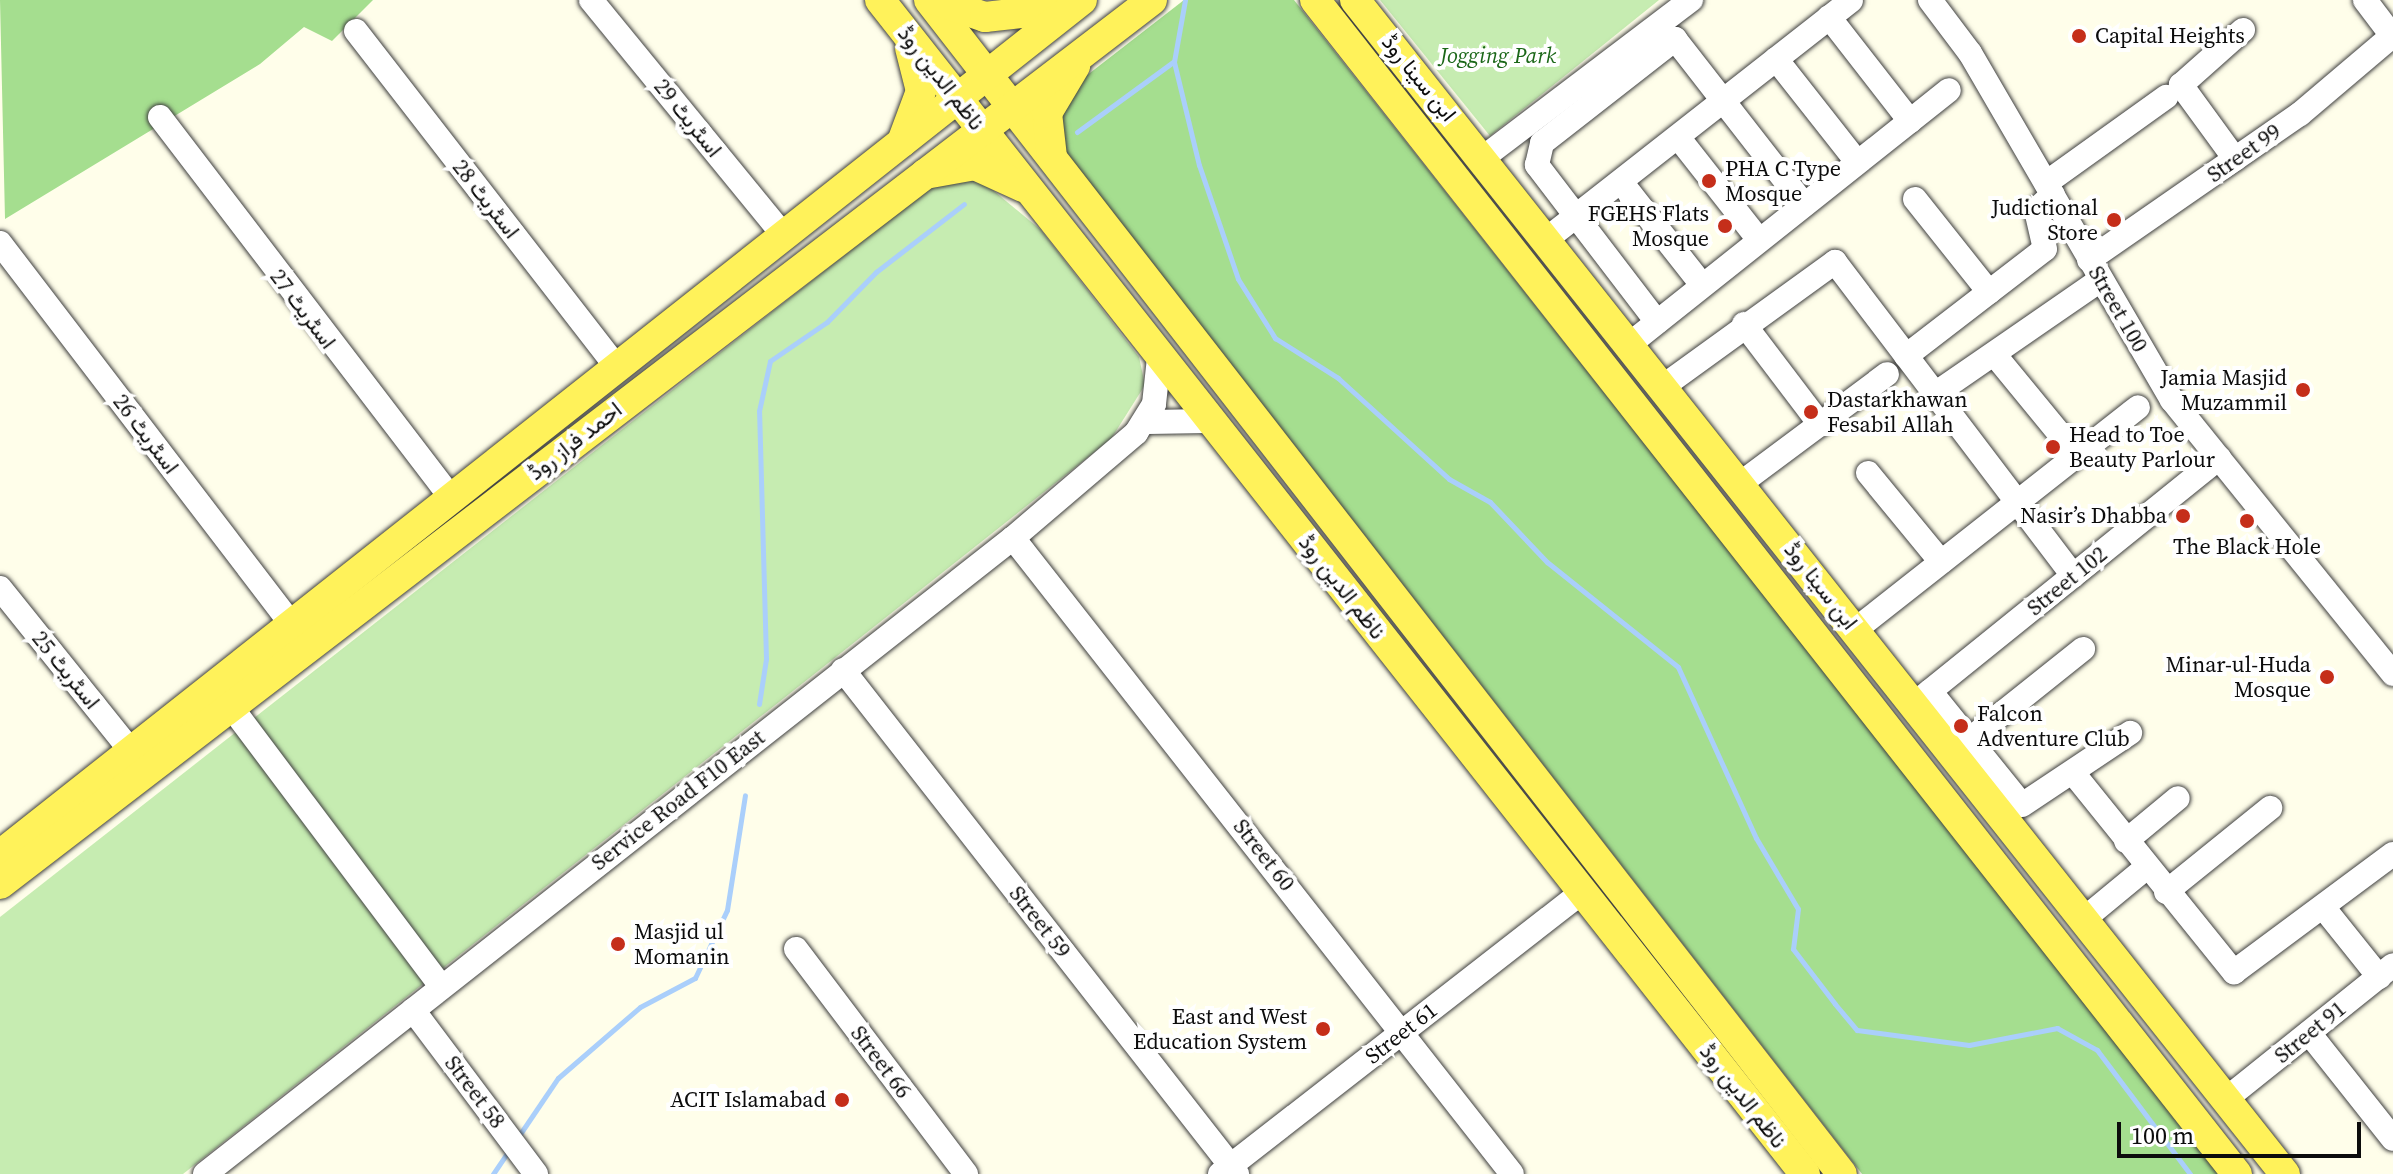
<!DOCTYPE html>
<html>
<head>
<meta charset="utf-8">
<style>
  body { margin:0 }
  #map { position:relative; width:2393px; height:1174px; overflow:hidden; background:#fffeea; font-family:"Source Serif 4",Vazirmatn,serif }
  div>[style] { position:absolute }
  .green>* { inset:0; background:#c6ecb1 }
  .forest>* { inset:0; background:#a5de8f }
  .stream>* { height:5px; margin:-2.5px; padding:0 2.5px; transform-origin:2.5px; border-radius:2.5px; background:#aacffb }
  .roads { filter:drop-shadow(0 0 2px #3f3f3f) drop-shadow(0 0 2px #3f3f3f) }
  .minor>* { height:24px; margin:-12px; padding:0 12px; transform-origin:12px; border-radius:12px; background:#fff }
  .major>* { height:30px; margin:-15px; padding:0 15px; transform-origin:15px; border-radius:15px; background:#fff25a }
  .dots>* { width:22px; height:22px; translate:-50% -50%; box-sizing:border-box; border:4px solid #fff; border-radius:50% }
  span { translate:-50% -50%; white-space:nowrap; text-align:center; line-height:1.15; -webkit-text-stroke:8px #fff; paint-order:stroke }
  .poi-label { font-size:22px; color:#0c0c0c }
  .left { translate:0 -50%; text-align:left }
  .right { translate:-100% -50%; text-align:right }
  .park-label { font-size:22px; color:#1b6718; font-style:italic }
  .street-label { font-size:22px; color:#0c0c0c }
  .scale { position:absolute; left:2117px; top:1122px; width:244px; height:36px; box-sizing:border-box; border:4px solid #0c0c0c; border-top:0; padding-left:10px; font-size:24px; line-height:28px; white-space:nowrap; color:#0c0c0c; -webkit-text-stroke:6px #fff; paint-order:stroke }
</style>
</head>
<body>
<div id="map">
  <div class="green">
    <div style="clip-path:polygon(1380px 0,1659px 0,1490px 136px)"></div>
    <div style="clip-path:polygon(971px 172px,1041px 230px,1139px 357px,1145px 385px,1111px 439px,183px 1174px,0 1174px,0 917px,939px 181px)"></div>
  </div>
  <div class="forest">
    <div style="clip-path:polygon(0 0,373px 0,332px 41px,304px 27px,260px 64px,5px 219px)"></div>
    <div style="clip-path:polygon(1184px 0,1294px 0,2221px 1174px,1862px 1174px,1052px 134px,1077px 83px)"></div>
  </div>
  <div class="stream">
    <div style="left:1185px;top:0;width:63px;rotate:100.1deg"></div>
    <div style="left:1174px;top:62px;width:106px;rotate:76.4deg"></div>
    <div style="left:1199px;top:165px;width:120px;rotate:71.1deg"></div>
    <div style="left:1238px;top:279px;width:70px;rotate:57.9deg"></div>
    <div style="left:1275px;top:338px;width:75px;rotate:32.4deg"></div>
    <div style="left:1338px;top:378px;width:150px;rotate:42.3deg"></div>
    <div style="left:1449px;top:479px;width:47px;rotate:29.3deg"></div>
    <div style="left:1490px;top:502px;width:83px;rotate:46.5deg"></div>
    <div style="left:1547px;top:562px;width:168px;rotate:38.7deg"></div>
    <div style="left:1678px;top:667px;width:188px;rotate:65.5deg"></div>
    <div style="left:1756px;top:838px;width:82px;rotate:59.4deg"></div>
    <div style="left:1798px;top:909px;width:40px;rotate:97.1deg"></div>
    <div style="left:1793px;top:949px;width:69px;rotate:52.6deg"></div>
    <div style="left:1835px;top:1004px;width:34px;rotate:50deg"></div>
    <div style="left:1857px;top:1030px;width:113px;rotate:7.6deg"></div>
    <div style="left:1969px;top:1045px;width:90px;rotate:-10.9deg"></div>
    <div style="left:2057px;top:1028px;width:46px;rotate:28.8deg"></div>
    <div style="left:2097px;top:1050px;width:155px;rotate:53.1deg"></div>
    <div style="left:1077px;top:132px;width:119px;rotate:-36.1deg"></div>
    <div style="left:759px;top:704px;width:46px;rotate:-81.2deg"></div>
    <div style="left:766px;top:659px;width:248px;rotate:-91.6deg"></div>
    <div style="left:759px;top:411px;width:51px;rotate:-77.6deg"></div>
    <div style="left:770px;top:361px;width:69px;rotate:-34.4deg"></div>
    <div style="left:827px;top:322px;width:70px;rotate:-45.6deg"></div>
    <div style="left:876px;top:272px;width:111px;rotate:-37.7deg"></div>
    <div style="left:518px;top:1137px;width:71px;rotate:-55.9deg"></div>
    <div style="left:558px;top:1078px;width:108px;rotate:-40.9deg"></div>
    <div style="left:640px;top:1007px;width:62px;rotate:-27.8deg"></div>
    <div style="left:695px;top:978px;width:75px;rotate:-64.8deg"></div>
    <div style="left:727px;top:910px;width:116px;rotate:-81.1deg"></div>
    <div style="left:493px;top:1174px;width:27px;rotate:-56deg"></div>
  </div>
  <div class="roads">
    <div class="minor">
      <div style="left:591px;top:0;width:306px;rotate:50.7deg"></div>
      <div style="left:1930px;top:0;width:66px;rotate:53deg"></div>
      <div style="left:1970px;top:53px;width:402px;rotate:59.8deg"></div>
      <div style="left:2172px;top:400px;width:352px;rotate:51.1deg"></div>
      <div style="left:2365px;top:0;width:46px;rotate:52.9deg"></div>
      <div style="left:1829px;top:17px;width:132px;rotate:52.1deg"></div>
      <div style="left:356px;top:31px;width:426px;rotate:52.2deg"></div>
      <div style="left:1776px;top:59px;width:131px;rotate:51.8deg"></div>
      <div style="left:160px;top:117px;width:479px;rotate:52.6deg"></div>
      <div style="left:1678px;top:137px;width:131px;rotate:51.8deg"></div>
      <div style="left:1484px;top:157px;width:260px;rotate:-37.2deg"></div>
      <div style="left:2235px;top:159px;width:92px;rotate:-126.1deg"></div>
      <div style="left:2181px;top:85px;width:83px;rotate:-41.6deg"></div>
      <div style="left:1621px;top:182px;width:131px;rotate:51.8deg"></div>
      <div style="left:2046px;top:183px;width:148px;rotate:-35.6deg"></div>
      <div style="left:1915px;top:199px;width:119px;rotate:51.5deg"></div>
      <div style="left:1548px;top:238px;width:385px;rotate:-38.1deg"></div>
      <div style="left:0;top:243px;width:482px;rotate:52.6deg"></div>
      <div style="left:2089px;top:260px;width:257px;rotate:-34.7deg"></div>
      <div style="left:2300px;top:114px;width:121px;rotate:-40.3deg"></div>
      <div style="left:1657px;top:322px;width:198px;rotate:-127.4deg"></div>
      <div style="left:1537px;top:165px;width:23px;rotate:-77deg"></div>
      <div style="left:1542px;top:143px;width:169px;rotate:-38deg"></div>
      <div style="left:1675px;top:39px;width:210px;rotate:52.1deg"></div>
      <div style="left:1744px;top:324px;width:126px;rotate:52.8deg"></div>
      <div style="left:1631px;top:343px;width:406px;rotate:-38.5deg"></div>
      <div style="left:1994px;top:354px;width:115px;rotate:50.6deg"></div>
      <div style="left:1906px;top:356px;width:175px;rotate:-37.6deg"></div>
      <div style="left:2045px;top:249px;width:40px;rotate:-103deg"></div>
      <div style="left:2036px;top:210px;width:23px;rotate:-43deg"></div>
      <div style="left:1665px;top:385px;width:210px;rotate:-35.9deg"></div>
      <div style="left:1835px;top:262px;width:394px;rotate:52.8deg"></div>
      <div style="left:1935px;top:394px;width:199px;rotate:-34.6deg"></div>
      <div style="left:1146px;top:422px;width:63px;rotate:-0.9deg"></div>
      <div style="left:1868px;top:473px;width:115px;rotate:50.6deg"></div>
      <div style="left:1741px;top:483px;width:182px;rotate:-36.7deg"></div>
      <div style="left:1013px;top:538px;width:808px;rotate:51.88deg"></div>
      <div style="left:0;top:588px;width:211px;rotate:51.2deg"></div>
      <div style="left:1855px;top:630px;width:360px;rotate:-38.2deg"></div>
      <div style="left:843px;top:670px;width:640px;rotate:51.98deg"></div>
      <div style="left:1930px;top:691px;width:146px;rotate:51.1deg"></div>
      <div style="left:2022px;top:805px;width:130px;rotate:-33.7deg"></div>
      <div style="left:229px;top:704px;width:353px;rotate:53.1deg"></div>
      <div style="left:1914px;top:704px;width:392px;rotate:-38.9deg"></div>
      <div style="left:1969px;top:740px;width:146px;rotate:-38.6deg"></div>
      <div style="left:2074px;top:774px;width:255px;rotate:51.1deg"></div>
      <div style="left:2234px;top:972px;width:198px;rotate:-36.6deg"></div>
      <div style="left:2126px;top:841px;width:67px;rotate:-39.6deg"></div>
      <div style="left:2166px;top:892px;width:134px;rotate:-38.9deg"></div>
      <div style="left:2323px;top:907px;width:90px;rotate:51.3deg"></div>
      <div style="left:2084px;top:919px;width:82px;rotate:-39.5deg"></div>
      <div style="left:796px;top:949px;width:282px;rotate:52.9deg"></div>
      <div style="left:413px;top:1010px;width:205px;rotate:53.1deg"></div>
      <div style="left:2309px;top:1033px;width:135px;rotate:51.6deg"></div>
      <div style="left:2226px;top:1099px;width:214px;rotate:-38.7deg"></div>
      <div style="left:205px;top:1174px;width:1028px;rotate:-38.21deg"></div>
      <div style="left:1013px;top:538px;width:162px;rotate:-40.5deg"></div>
      <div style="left:1136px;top:433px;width:34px;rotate:-58deg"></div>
      <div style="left:1154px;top:404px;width:46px;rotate:-83.8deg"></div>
      <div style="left:1220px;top:1174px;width:459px;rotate:-37.9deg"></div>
    </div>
    <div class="major">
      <div style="left:880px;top:0;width:1495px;rotate:51.77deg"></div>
      <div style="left:929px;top:0;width:1487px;rotate:52.13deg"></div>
      <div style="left:935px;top:0;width:53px;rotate:18.8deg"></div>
      <div style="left:985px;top:17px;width:81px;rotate:-6.4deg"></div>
      <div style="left:1315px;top:0;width:1493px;rotate:51.86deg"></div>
      <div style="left:1355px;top:0;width:1498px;rotate:51.62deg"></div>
      <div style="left:902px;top:142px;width:54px;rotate:-69.6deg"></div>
      <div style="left:921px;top:91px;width:44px;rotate:-104.3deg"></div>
      <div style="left:1052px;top:157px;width:44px;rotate:-96.5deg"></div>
      <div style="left:1047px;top:113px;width:55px;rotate:-59.2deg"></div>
      <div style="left:925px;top:174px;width:51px;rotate:-10.2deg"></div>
      <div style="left:975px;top:165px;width:53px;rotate:24.6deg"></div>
      <div style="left:0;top:855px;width:1379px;rotate:-38.32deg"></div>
      <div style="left:0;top:884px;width:1452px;rotate:-37.5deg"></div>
    </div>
  </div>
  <div class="dots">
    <div style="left:2079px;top:36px;background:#c52e1a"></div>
    <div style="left:1709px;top:181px;background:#c52e1a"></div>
    <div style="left:2114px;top:220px;background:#c52e1a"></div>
    <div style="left:1725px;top:226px;background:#c52e1a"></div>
    <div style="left:2303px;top:390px;background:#c52e1a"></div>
    <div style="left:1811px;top:412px;background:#c52e1a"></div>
    <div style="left:2053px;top:447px;background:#c52e1a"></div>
    <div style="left:2183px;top:516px;background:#c52e1a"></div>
    <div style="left:2247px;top:521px;background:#c52e1a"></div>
    <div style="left:2327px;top:677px;background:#c52e1a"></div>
    <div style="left:1961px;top:726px;background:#c52e1a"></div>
    <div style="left:618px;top:944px;background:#c52e1a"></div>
    <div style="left:1323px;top:1029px;background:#c52e1a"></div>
    <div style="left:842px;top:1100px;background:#c52e1a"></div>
  </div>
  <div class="poi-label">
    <span class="left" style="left:2095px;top:36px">Capital Heights</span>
    <span class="left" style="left:1725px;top:181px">PHA C Type<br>Mosque</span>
    <span class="right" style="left:2098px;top:220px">Judictional<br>Store</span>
    <span class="right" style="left:1709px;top:226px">FGEHS Flats<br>Mosque</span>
    <span class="right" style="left:2287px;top:390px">Jamia Masjid<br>Muzammil</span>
    <span class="left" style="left:1827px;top:412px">Dastarkhawan<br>Fesabil Allah</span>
    <span class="left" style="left:2069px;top:447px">Head to Toe<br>Beauty Parlour</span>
    <span class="right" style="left:2167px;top:516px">Nasir’s Dhabba</span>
    <span style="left:2247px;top:547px">The Black Hole</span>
    <span class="right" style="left:2311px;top:677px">Minar-ul-Huda<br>Mosque</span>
    <span class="left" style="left:1977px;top:726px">Falcon<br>Adventure Club</span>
    <span class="left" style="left:634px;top:944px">Masjid ul<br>Momanin</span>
    <span class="right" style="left:1307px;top:1029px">East and West<br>Education System</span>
    <span class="right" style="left:826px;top:1100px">ACIT Islamabad</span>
  </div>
  <div class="park-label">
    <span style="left:1498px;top:56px">Jogging Park</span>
  </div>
  <div class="street-label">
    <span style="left:941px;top:78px;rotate:52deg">ناظم الدین روڈ</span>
    <span style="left:1419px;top:78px;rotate:51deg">ابن سینا روڈ</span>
    <span style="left:688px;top:118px;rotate:51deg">اسٹریٹ 29</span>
    <span style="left:2244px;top:153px;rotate:-35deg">Street 99</span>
    <span style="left:486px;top:199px;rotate:52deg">اسٹریٹ 28</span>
    <span style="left:303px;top:309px;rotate:53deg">اسٹریٹ 27</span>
    <span style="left:2118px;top:309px;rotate:60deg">Street 100</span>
    <span style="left:146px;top:434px;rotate:53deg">اسٹریٹ 26</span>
    <span style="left:575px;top:441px;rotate:-38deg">احمد فراز روڈ</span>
    <span style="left:2067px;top:581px;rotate:-39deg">Street 102</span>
    <span style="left:1821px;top:586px;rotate:52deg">ابن سینا روڈ</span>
    <span style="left:1342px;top:587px;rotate:52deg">ناظم الدین روڈ</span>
    <span style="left:66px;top:670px;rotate:51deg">اسٹریٹ 25</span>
    <span style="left:678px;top:800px;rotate:-38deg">Service Road F10 East</span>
    <span style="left:1264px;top:855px;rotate:52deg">Street 60</span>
    <span style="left:1040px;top:922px;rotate:52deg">Street 59</span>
    <span style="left:2310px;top:1032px;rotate:-39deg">Street 91</span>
    <span style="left:1401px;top:1033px;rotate:-38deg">Street 61</span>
    <span style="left:881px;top:1062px;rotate:53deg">Street 66</span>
    <span style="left:475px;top:1092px;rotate:53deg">Street 58</span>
    <span style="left:1743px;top:1096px;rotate:52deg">ناظم الدین روڈ</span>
  </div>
  <div class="scale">100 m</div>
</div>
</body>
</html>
